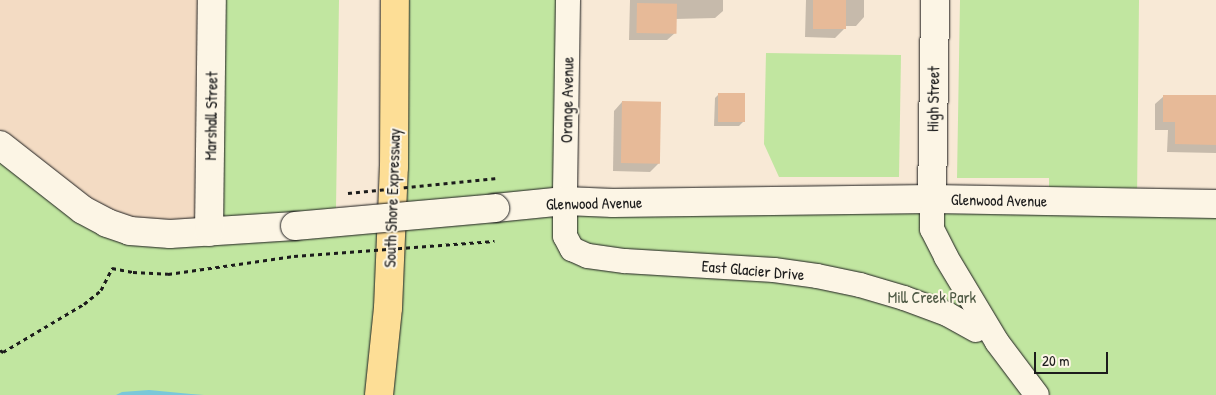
<!DOCTYPE html>
<html>
<head>
<meta charset="utf-8">
<style>
  body { margin:0 }
  #map { position:relative; width:1216px; height:395px; overflow:hidden; background:#f8e9d6; font-family:"Patrick Hand",sans-serif }
  div>[style] { position:absolute }
  .built>* { inset:0; background:#f3dbc3 }
  .green>* { inset:0; background:#c1e6a0 }
  .water>* { inset:0; background:#7ac8d9 }
  .shadow>* { inset:0; background:#0003 }
  .building>* { inset:0; background:#e7ba98; transform-origin:0 0 }
  .path>* { height:3px; margin-top:-1.5px; transform-origin:0; background:repeating-linear-gradient(90deg,#1c1c1c 0 4px,transparent 0 8px) }
  .roads { filter:drop-shadow(0 0 1px #1c1c1c) drop-shadow(0 0 1px #1c1c1c) }
  .street>* { height:24px; margin:-12px; padding:0 12px; transform-origin:12px; border-radius:12px; background:#fcf5e5 }
  .secondary>* { height:28px; margin:-14px; padding:0 14px; transform-origin:14px; border-radius:14px; background:#fcf5e5 }
  .highway>* { height:28px; margin:-14px; padding:0 14px; transform-origin:14px; border-radius:14px; background:#fdde96 }
  .path-bridge>* { height:3px; margin-top:-1.5px; transform-origin:0; background:repeating-linear-gradient(90deg,#1c1c1c 0 4px,transparent 0 8px) }
  .bridges { filter:drop-shadow(0 0 1px #1c1c1c) drop-shadow(0 0 1px #1c1c1c) }
  .secondary-bridge>* { height:28px; margin:-14px; padding:0 14px; transform-origin:14px; border-radius:14px; background:#fcf5e5 }
  span { translate:-50% -50%; white-space:nowrap; text-align:center; line-height:1.15; -webkit-text-stroke:4px #fcf5e5; paint-order:stroke }
  .street-label { font-size:16px; color:#1c1c1c }
  .park-label { font-size:16px; color:#4e5944 }
  .scale { position:absolute; left:1034px; top:352px; width:74px; height:22px; box-sizing:border-box; border:2px solid #1c1c1c; border-top:0; padding-left:6px; font-size:15px; line-height:18px; white-space:nowrap; color:#1c1c1c; -webkit-text-stroke:4px #fcf5e5; paint-order:stroke }
</style>
</head>
<body>
<div id="map">
  <div class="built">
    <div style="clip-path:polygon(0 0,212px 0,209px 232px,130px 231px,0 145px)"></div>
  </div>
  <div class="green">
    <div style="clip-path:polygon(212px 0,339px 0,336px 209px,392px 217px,395px 0,568px 0,565px 201px,1049px 201px,1049px 178px,957px 178px,960px 0,1139px 0,1137px 202px,1216px 204px,1216px 395px,0 395px,0 145px,83px 210px,209px 232px)"></div>
    <div style="clip-path:polygon(766px 53px,901px 55px,899px 177px,779px 177px,764px 144px)"></div>
  </div>
  <div class="water">
    <div style="clip-path:polygon(149px 390px,191px 394px,204px 395px,116px 395px,122px 392px)"></div>
  </div>
  <div class="shadow">
    <div style="clip-path:polygon(630px 0,723px 0,723px 11px,715px 18px,675px 19px,675px 33px,667px 40px,629px 40px)"></div>
    <div style="clip-path:polygon(806px 0,864px 0,864px 17px,856px 26px,844px 26px,844px 29px,835px 38px,805px 37px)"></div>
    <div style="clip-path:polygon(719px 94px,743px 122px,739px 126px,714px 126px,715px 98px)"></div>
    <div style="clip-path:polygon(1216px 95px,1216px 153px,1167px 152px,1168px 130px,1155px 130px,1155px 104px,1164px 96px)"></div>
    <div style="clip-path:polygon(622px 102px,659px 163px,650px 172px,613px 171px,614px 111px)"></div>
  </div>
  <div class="building">
    <div style="left:813px;top:0;width:33px;height:29px"></div>
    <div style="left:637px;top:3px;width:40px;height:30px;rotate:1deg"></div>
    <div style="left:718px;top:93px;width:27px;height:29px"></div>
    <div style="clip-path:polygon(1163px 95px,1216px 95px,1216px 145px,1175px 144px,1175px 122px,1163px 122px)"></div>
    <div style="left:622px;top:101px;width:39px;height:62px;rotate:1deg"></div>
  </div>
  <div class="path">
    <div style="left:0;top:350px;width:4px;rotate:34deg"></div>
    <div style="left:3px;top:352px;width:94px;rotate:-30.7deg"></div>
    <div style="left:84px;top:304px;width:22px;rotate:-39deg"></div>
    <div style="left:101px;top:290px;width:25px;rotate:-63deg"></div>
    <div style="left:112px;top:268px;width:21px;rotate:11deg"></div>
    <div style="left:133px;top:272px;width:35px;rotate:3deg"></div>
    <div style="left:168px;top:274px;width:127px;rotate:-8.1deg"></div>
  </div>
  <div class="roads">
    <div class="street">
      <div style="left:568px;top:0;width:201px;rotate:90.9deg"></div>
      <div style="left:565px;top:201px;width:35px;rotate:90deg"></div>
      <div style="left:565px;top:236px;width:15px;rotate:62deg"></div>
      <div style="left:572px;top:249px;width:17px;rotate:24deg"></div>
      <div style="left:588px;top:256px;width:37px;rotate:8deg"></div>
      <div style="left:625px;top:261px;width:149px;rotate:3.5deg"></div>
      <div style="left:774px;top:270px;width:43px;rotate:7.9deg"></div>
      <div style="left:817px;top:276px;width:44px;rotate:11.8deg"></div>
      <div style="left:860px;top:285px;width:46px;rotate:16.5deg"></div>
      <div style="left:904px;top:298px;width:46px;rotate:20.4deg"></div>
      <div style="left:947px;top:314px;width:33px;rotate:29deg"></div>
      <div style="left:932px;top:199px;width:30px;rotate:90deg"></div>
      <div style="left:932px;top:229px;width:31px;rotate:63deg"></div>
      <div style="left:946px;top:257px;width:99px;rotate:59deg"></div>
      <div style="left:997px;top:342px;width:66px;rotate:53deg"></div>
    </div>
    <div class="secondary">
      <div style="left:0;top:145px;width:105px;rotate:38.1deg"></div>
      <div style="left:83px;top:210px;width:27px;rotate:28deg"></div>
      <div style="left:107px;top:223px;width:24px;rotate:19deg"></div>
      <div style="left:130px;top:231px;width:40px;rotate:4.3deg"></div>
      <div style="left:170px;top:234px;width:125px;rotate:-3.7deg"></div>
      <div style="left:932px;top:199px;width:199px;rotate:-89.1deg"></div>
      <div style="left:495px;top:208px;width:70px;rotate:-5.7deg"></div>
      <div style="left:565px;top:201px;width:48px;rotate:2.4deg"></div>
      <div style="left:613px;top:203px;width:319px;rotate:-0.7deg"></div>
      <div style="left:932px;top:199px;width:284px;rotate:1deg"></div>
      <div style="left:209px;top:232px;width:232px;rotate:-89.3deg"></div>
    </div>
    <div class="highway">
      <div style="left:379px;top:395px;width:87px;rotate:-84.1deg"></div>
      <div style="left:388px;top:308px;width:141px;rotate:-87.6deg"></div>
      <div style="left:394px;top:167px;width:167px;rotate:-89.7deg"></div>
    </div>
  </div>
  <div class="path-bridge">
    <div style="left:348px;top:193px;width:150px;rotate:-5.7deg"></div>
    <div style="left:294px;top:256px;width:201px;rotate:-4.3deg"></div>
  </div>
  <div class="bridges">
    <div class="secondary-bridge">
      <div style="left:295px;top:226px;width:201px;rotate:-5.1deg"></div>
    </div>
  </div>
  <div class="street-label">
    <span style="left:933px;top:99px;rotate:-89deg">High Street</span>
    <span style="left:567px;top:100px;rotate:-89deg">Orange Avenue</span>
    <span style="left:211px;top:116px;rotate:-89deg">Marshall Street</span>
    <span style="left:392px;top:198px;rotate:-88deg">South Shore Expressway</span>
    <span style="left:999px;top:200px;rotate:1deg">Glenwood Avenue</span>
    <span style="left:594px;top:203px;rotate:-1deg">Glenwood Avenue</span>
    <span style="left:753px;top:270px;rotate:5deg">East Glacier Drive</span>
  </div>
  <div class="park-label">
    <span style="left:932px;top:297px">Mill Creek Park</span>
  </div>
  <div class="scale">20 m</div>
</div>
</body>
</html>
